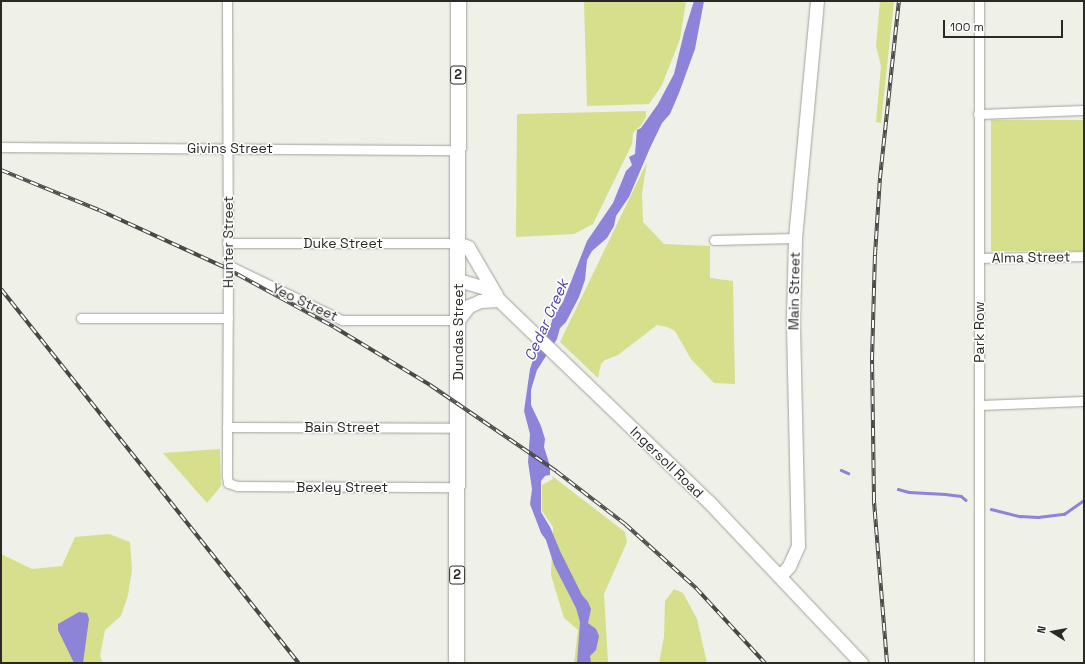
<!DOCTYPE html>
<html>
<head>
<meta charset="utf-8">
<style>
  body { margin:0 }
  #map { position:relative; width:1085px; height:664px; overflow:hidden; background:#eff0e8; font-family:"Space Grotesk",sans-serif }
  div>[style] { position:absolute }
  .green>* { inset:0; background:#d7de8c; transform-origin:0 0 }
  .water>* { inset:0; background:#8d83d9 }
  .stream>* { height:2.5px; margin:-1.25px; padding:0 1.25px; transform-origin:1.25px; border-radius:1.25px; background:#8d83d9 }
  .roads { filter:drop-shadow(0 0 1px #a1a29a) drop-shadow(0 0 1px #a1a29a) }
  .street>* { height:9px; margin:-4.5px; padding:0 4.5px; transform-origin:4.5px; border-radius:4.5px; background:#fff }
  .secondary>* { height:13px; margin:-6.5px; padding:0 6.5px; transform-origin:6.5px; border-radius:6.5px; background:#fff }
  .primary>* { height:15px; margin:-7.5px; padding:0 7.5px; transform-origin:7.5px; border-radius:7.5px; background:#fff }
  .rail>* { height:4px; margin-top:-2px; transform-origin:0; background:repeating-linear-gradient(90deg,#fff 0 8px,#484844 0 16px); box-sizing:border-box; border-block:1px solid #484844 }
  span { translate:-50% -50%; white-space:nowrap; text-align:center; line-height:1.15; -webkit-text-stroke:3px #fff; paint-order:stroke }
  .shield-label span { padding:1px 3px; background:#fff; border:1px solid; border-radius:3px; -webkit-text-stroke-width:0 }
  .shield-label { font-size:13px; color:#292926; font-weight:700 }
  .street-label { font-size:14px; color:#292926 }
  .water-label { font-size:15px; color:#523da2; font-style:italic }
  .frame { position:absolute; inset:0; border:2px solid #292926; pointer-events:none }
  .north { position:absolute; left:1033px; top:612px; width:40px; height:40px; -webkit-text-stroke:3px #fff; paint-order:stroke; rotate:281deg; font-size:11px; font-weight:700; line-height:16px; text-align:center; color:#292926 }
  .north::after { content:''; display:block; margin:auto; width:14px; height:18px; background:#292926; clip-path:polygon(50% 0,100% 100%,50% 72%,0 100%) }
  .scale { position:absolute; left:943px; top:20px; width:120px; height:18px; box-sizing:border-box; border:2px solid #292926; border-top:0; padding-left:5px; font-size:12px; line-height:14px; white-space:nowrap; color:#292926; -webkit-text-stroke:3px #fff; paint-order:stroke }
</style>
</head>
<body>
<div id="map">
  <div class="green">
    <div style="clip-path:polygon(584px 1px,686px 1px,680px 39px,662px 85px,649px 104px,587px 106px)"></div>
    <div style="clip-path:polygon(880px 1px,894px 1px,881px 123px,876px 122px,881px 66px,876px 46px)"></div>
    <div style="clip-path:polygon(646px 111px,646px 117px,642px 124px,633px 133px,632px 144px,593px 224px,574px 234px,516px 237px,517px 114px)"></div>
    <div style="left:1084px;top:120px;width:131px;height:93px;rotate:90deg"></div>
    <div style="clip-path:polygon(647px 162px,642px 193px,643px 222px,664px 244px,710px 246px,710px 278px,733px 281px,735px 384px,714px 383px,691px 359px,675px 331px,667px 327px,657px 325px,618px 355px,605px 360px,601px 364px,598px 378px,560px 342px)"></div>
    <div style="clip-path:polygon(220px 449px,221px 486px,207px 503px,163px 453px)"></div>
    <div style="clip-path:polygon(552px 476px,625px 532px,627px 542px,604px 594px,608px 663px,574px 663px,578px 630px,564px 618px,551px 575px,553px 527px,542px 511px,542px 485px,553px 479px)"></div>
    <div style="clip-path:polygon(109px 534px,130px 542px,132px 570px,128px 595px,121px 616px,105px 630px,100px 656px,103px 663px,1px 663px,1px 554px,32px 569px,62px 566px,75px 537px)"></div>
    <div style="clip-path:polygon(674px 589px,683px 593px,697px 619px,707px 663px,659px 663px,664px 637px,665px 601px)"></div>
  </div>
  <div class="water">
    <div style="clip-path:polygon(694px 1px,704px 1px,695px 49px,679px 93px,670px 114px,662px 123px,650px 148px,629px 197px,616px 216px,614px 226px,607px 238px,592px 251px,587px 260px,585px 280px,579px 297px,566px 322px,560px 328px,557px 339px,537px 370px,531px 390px,531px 405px,541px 426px,545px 439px,544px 447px,550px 466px,550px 475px,545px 476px,541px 481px,541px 512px,550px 527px,561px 553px,582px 595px,588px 602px,591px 609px,588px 623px,596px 629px,599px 636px,596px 650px,590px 656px,591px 663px,577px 663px,580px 622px,576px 608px,554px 565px,546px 540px,541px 533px,530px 504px,532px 489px,528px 462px,530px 434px,524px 411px,530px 369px,535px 354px,551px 324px,553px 317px,563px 302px,587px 241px,613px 203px,626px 171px,632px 165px,629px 157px,635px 154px,637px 130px,641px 128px,658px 104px,674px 74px,684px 33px)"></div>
    <div style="clip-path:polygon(79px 612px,87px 613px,89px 619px,83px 663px,74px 663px,58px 630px,58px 624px)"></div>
  </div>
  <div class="stream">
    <div style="left:841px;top:470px;width:8px;rotate:23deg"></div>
    <div style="left:898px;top:489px;width:11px;rotate:15deg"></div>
    <div style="left:909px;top:492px;width:36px;rotate:3deg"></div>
    <div style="left:945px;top:494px;width:16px;rotate:7deg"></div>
    <div style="left:961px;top:496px;width:6px;rotate:39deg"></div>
    <div style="left:991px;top:509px;width:30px;rotate:14deg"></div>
    <div style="left:1020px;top:516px;width:18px;rotate:3deg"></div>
    <div style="left:1038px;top:517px;width:26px;rotate:-7deg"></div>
    <div style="left:1064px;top:514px;width:24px;rotate:-35deg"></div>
  </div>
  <div class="roads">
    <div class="street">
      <div style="left:227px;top:1px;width:269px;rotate:89.8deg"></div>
      <div style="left:228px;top:270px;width:206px;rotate:90.3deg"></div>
      <div style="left:227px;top:476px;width:7px;rotate:82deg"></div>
      <div style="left:228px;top:483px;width:9px;rotate:18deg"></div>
      <div style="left:237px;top:486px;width:220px;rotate:0.3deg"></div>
      <div style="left:978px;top:114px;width:106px;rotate:-2.2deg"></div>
      <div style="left:1px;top:147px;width:457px;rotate:0.4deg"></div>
      <div style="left:714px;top:240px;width:81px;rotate:-1.4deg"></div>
      <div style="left:227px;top:243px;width:231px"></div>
      <div style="left:979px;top:258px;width:105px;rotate:-1.1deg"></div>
      <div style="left:228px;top:265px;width:127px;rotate:25.8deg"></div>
      <div style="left:342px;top:320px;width:116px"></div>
      <div style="left:81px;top:318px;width:147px"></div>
      <div style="left:979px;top:405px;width:105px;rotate:-2.2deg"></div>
      <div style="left:227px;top:427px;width:230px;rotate:0.2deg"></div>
      <div style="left:979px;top:663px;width:662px;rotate:-90deg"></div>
    </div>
    <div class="secondary">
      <div style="left:458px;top:243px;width:11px;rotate:22deg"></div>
      <div style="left:468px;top:247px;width:56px;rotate:59.7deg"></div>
      <div style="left:458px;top:280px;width:26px;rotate:16deg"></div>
      <div style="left:483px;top:287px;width:21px;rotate:39deg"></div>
      <div style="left:499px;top:300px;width:290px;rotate:43.9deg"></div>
      <div style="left:708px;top:501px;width:223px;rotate:46.6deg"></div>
      <div style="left:458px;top:320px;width:18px;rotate:-52deg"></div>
      <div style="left:469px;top:306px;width:12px;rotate:-24deg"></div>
      <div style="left:480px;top:301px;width:19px;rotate:-3deg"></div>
      <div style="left:780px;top:576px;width:13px;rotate:-48deg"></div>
      <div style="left:789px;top:566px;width:22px;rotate:-66deg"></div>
      <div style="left:798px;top:546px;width:229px;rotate:-91.3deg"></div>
      <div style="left:793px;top:317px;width:79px;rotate:-88.5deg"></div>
      <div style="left:795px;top:238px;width:238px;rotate:-84.7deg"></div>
    </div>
    <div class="primary">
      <div style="left:456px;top:663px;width:662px;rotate:-89.83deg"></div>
    </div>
  </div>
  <div class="rail">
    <div style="left:1px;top:170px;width:106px;rotate:22.2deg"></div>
    <div style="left:99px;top:210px;width:137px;rotate:24.5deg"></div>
    <div style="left:224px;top:267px;width:125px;rotate:28.6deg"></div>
    <div style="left:334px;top:327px;width:112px;rotate:31.1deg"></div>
    <div style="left:430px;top:385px;width:153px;rotate:34.3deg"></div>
    <div style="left:556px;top:471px;width:87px;rotate:37.5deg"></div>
    <div style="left:625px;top:524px;width:96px;rotate:42deg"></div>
    <div style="left:696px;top:588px;width:102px;rotate:47.4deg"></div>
    <div style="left:1px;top:289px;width:478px;rotate:51.5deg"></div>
    <div style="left:887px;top:663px;width:164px;rotate:-94.6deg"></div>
    <div style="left:874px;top:500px;width:140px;rotate:-90.8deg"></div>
    <div style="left:872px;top:360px;width:105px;rotate:-88.4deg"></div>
    <div style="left:875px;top:255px;width:77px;rotate:-86.3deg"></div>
    <div style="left:880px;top:178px;width:178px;rotate:-83.9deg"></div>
  </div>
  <div class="shield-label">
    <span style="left:458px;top:75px">2</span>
    <span style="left:457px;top:575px">2</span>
  </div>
  <div class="street-label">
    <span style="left:230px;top:148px">Givins Street</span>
    <span style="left:228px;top:242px;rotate:-90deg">Hunter Street</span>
    <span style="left:343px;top:243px">Duke Street</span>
    <span style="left:1031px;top:257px;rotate:-1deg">Alma Street</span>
    <span style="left:794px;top:291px;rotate:-89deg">Main Street</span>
    <span style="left:305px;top:302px;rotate:25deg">Yeo Street</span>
    <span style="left:458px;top:332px;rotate:-90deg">Dundas Street</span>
    <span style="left:979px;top:332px;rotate:-90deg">Park Row</span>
    <span style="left:342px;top:427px">Bain Street</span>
    <span style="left:667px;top:462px;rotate:44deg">Ingersoll Road</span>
    <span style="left:342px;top:487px">Bexley Street</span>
  </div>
  <div class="water-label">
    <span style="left:546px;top:320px;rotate:-66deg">Cedar Creek</span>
  </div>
  <div class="frame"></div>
  <div class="north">N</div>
  <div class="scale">100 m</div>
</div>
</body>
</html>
